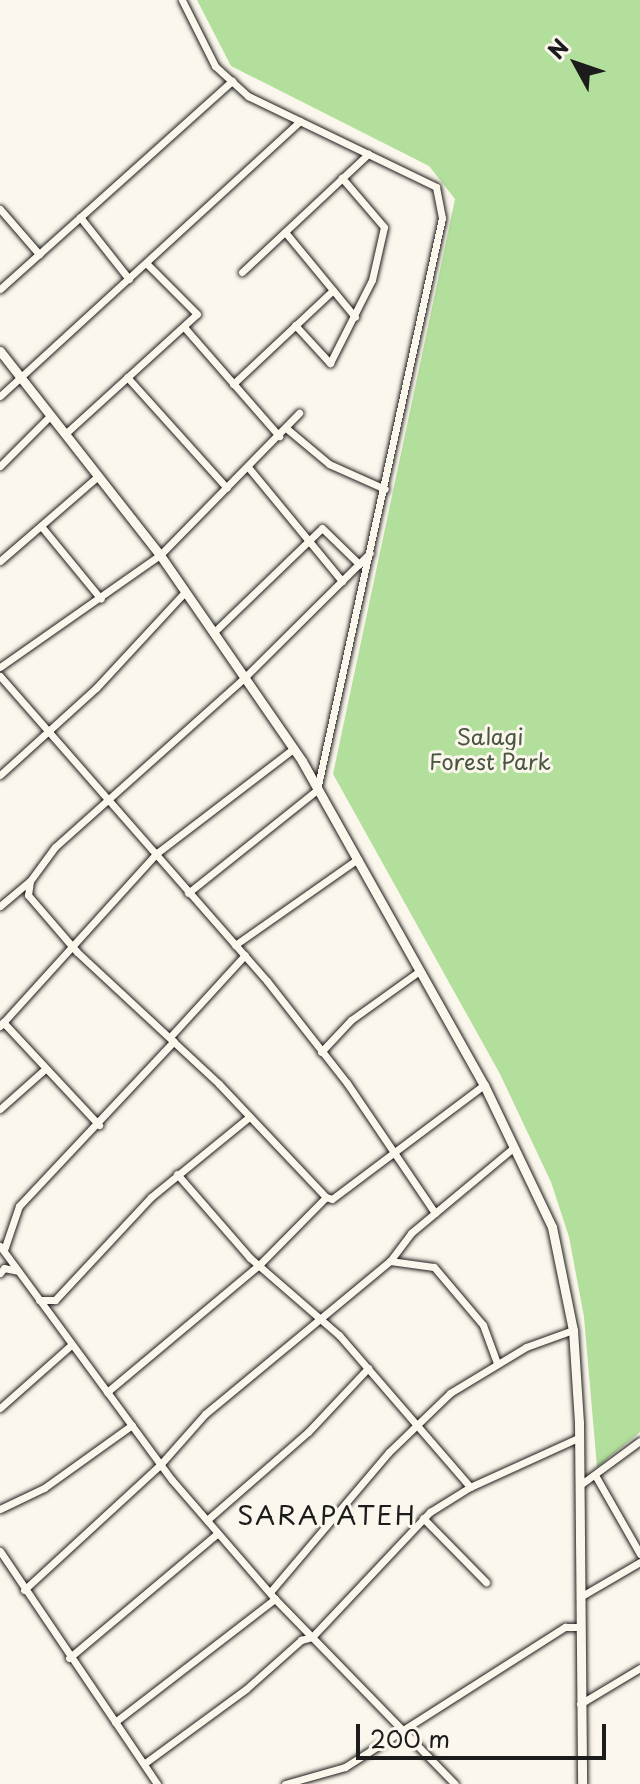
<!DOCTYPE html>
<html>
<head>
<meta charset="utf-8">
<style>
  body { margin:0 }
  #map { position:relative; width:640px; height:1784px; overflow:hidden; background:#fbf7ec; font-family:"Playpen Sans",sans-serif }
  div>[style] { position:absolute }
  .green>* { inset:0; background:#b3df9c }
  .roads { filter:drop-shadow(0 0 2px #1c1c1c) drop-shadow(0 0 2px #1c1c1c) }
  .street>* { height:7px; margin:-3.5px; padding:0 3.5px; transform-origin:3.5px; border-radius:3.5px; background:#fbf7ec }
  .secondary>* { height:9px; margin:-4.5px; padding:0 4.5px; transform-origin:4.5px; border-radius:4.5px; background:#fbf7ec }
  span { translate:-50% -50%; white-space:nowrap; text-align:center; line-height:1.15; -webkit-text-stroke:6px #fbf7ec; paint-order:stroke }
  .park-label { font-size:22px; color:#495642 }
  .quarter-label { font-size:26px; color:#1c1c1c; letter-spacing:2px }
  .north { position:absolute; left:536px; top:24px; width:80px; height:80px; -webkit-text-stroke:6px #fbf7ec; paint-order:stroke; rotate:310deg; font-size:22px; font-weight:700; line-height:32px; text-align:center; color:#1c1c1c }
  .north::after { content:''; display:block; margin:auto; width:28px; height:36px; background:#1c1c1c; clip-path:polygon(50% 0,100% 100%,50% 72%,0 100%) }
  .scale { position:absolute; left:356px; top:1724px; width:250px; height:36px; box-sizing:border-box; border:4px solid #1c1c1c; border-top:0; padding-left:10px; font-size:24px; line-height:28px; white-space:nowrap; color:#1c1c1c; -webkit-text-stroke:6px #fbf7ec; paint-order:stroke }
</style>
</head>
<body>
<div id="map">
  <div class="green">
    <div style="clip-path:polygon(197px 0,640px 0,640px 1432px,597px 1467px,584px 1317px,569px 1237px,551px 1182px,500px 1074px,333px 774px,455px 199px,429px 166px,231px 66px)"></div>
  </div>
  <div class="roads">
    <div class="street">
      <div style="left:182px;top:0;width:74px;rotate:63.4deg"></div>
      <div style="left:215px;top:66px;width:45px;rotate:42.3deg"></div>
      <div style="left:248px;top:96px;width:209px;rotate:25.8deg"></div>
      <div style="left:436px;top:187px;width:32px;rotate:79deg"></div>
      <div style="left:442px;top:218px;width:585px;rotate:102.33deg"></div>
      <div style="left:317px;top:790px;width:165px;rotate:141.4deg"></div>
      <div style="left:0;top:209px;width:60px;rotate:49.1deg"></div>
      <div style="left:80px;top:217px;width:79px;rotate:51.7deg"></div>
      <div style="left:285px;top:232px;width:110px;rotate:50.5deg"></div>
      <div style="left:242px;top:272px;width:173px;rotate:-43.1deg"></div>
      <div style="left:0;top:289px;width:312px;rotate:-41.9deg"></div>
      <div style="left:295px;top:325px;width:52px;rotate:47.4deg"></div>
      <div style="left:330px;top:363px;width:93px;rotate:-63.2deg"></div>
      <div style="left:372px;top:280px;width:54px;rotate:-77.2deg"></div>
      <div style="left:384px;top:227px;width:65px;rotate:-130.6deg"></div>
      <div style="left:184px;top:327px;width:145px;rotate:48.9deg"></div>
      <div style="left:127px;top:377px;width:149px;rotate:48deg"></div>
      <div style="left:233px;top:384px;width:137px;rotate:-43.2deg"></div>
      <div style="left:0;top:396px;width:407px;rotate:-42.5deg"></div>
      <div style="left:286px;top:428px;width:56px;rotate:39.9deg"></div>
      <div style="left:329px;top:464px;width:61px;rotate:24.1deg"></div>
      <div style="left:65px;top:434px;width:178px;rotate:-42.3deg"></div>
      <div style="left:197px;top:314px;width:72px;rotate:-135deg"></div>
      <div style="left:0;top:466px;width:72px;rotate:-45deg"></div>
      <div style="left:248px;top:467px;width:148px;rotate:50.5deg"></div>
      <div style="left:41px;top:526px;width:94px;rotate:50.6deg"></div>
      <div style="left:0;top:561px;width:130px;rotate:-40.9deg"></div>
      <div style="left:213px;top:633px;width:151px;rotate:-43.9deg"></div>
      <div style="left:322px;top:528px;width:52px;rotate:44.2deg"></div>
      <div style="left:0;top:667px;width:195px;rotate:-35deg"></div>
      <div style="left:160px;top:555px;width:199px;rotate:-45.6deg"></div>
      <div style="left:0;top:676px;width:405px;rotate:48.8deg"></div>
      <div style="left:267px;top:981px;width:130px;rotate:51.9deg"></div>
      <div style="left:347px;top:1083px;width:157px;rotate:55.9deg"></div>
      <div style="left:0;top:775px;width:130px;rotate:-42.2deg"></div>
      <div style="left:96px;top:688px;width:131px;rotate:-47.2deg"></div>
      <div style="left:30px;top:881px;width:14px;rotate:98deg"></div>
      <div style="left:28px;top:895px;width:75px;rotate:49.3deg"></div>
      <div style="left:77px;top:952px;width:194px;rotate:42.9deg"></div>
      <div style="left:219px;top:1084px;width:156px;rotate:46.6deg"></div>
      <div style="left:0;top:906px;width:39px;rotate:-40deg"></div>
      <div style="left:30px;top:881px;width:42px;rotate:-53.7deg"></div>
      <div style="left:55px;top:847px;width:255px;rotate:-41.8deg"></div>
      <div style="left:245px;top:677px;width:176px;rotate:-44.8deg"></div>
      <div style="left:235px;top:945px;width:150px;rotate:-35deg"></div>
      <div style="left:3px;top:1022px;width:141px;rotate:47deg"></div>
      <div style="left:0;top:1026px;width:234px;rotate:-47.8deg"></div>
      <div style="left:157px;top:853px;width:171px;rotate:-37.4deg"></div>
      <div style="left:170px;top:1037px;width:111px;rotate:-47.6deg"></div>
      <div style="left:321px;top:1052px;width:44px;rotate:-46.8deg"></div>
      <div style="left:351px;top:1020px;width:82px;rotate:-35.6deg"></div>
      <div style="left:0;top:1109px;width:60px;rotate:-41.6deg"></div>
      <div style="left:177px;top:1174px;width:111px;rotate:49deg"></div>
      <div style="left:250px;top:1258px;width:118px;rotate:40.9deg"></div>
      <div style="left:339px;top:1335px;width:201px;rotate:49.2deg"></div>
      <div style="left:0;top:1246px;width:290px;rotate:53.7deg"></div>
      <div style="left:172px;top:1480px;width:157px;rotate:49.1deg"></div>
      <div style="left:275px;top:1599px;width:258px;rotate:45.8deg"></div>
      <div style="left:4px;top:1250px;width:46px;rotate:-71.2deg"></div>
      <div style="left:19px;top:1206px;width:226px;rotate:-46.8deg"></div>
      <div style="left:390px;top:1261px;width:44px;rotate:7.8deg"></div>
      <div style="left:434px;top:1267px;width:76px;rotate:49.8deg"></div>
      <div style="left:483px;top:1325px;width:40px;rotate:69.8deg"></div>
      <div style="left:0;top:1273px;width:6px;rotate:-51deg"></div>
      <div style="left:4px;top:1268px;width:14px;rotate:12deg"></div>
      <div style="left:39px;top:1300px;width:16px"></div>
      <div style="left:55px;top:1300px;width:141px;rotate:-47deg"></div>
      <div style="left:151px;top:1197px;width:127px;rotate:-39.2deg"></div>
      <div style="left:107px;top:1392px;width:198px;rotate:-39.9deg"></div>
      <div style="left:259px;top:1265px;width:95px;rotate:-45.4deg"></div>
      <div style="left:326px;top:1197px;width:6px;rotate:18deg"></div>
      <div style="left:332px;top:1199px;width:190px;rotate:-36.9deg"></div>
      <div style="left:0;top:1408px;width:96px;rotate:-41.6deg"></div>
      <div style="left:595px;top:1475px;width:91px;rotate:60.3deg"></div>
      <div style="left:580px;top:1485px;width:74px;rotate:-36.3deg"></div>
      <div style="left:0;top:1509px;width:49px;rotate:-25.5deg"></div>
      <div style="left:44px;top:1488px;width:108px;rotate:-35.6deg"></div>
      <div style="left:423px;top:1518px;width:90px;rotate:45.5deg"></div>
      <div style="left:207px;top:1520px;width:134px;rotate:-41.1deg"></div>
      <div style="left:308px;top:1432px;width:88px;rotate:-46.8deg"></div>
      <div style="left:0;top:1551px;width:281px;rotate:56deg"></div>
      <div style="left:24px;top:1590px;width:183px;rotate:-42.6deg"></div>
      <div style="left:159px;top:1466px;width:69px;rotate:-48.5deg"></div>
      <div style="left:205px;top:1414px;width:240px;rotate:-39.6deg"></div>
      <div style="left:390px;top:1261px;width:35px;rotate:-53deg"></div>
      <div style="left:411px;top:1233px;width:133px;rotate:-39.8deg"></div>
      <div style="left:271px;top:1591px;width:182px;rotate:-49.7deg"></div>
      <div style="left:389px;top:1452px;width:85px;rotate:-44deg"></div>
      <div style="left:450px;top:1393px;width:89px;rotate:-31.2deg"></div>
      <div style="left:526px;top:1347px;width:50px;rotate:-19.9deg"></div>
      <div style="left:580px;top:1597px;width:69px;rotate:-30.3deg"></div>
      <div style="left:69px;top:1658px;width:194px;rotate:-40deg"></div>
      <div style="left:580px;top:1704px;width:70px;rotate:-31deg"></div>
      <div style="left:115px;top:1722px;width:202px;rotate:-37.6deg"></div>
      <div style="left:145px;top:1763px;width:125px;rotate:-36.2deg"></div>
      <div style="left:246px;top:1689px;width:74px;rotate:-41.7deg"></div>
      <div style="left:301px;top:1640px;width:11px;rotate:-15deg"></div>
      <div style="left:312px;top:1637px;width:172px;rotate:-46.7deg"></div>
      <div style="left:430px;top:1512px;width:47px;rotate:-32deg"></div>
      <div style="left:470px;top:1487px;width:119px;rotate:-24.4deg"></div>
      <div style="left:285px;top:1784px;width:62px;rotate:-15.8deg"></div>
      <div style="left:345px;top:1767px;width:261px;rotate:-32.5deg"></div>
      <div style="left:565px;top:1627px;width:13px"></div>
    </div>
    <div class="secondary">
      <div style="left:0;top:351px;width:259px;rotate:51.9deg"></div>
      <div style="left:160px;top:555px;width:250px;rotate:55.4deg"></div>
      <div style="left:302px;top:761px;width:372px;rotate:60.7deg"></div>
      <div style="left:484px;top:1085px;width:157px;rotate:64.4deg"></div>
      <div style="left:552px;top:1227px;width:105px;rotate:78.5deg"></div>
      <div style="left:573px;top:1330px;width:93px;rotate:86.3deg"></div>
      <div style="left:579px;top:1423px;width:361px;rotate:89.5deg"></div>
    </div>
  </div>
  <div class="park-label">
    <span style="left:490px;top:748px">Salagi<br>Forest Park</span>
  </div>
  <div class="quarter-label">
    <span style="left:327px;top:1515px">SARAPATEH</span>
  </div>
  <div class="north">N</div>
  <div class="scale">200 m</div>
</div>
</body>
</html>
